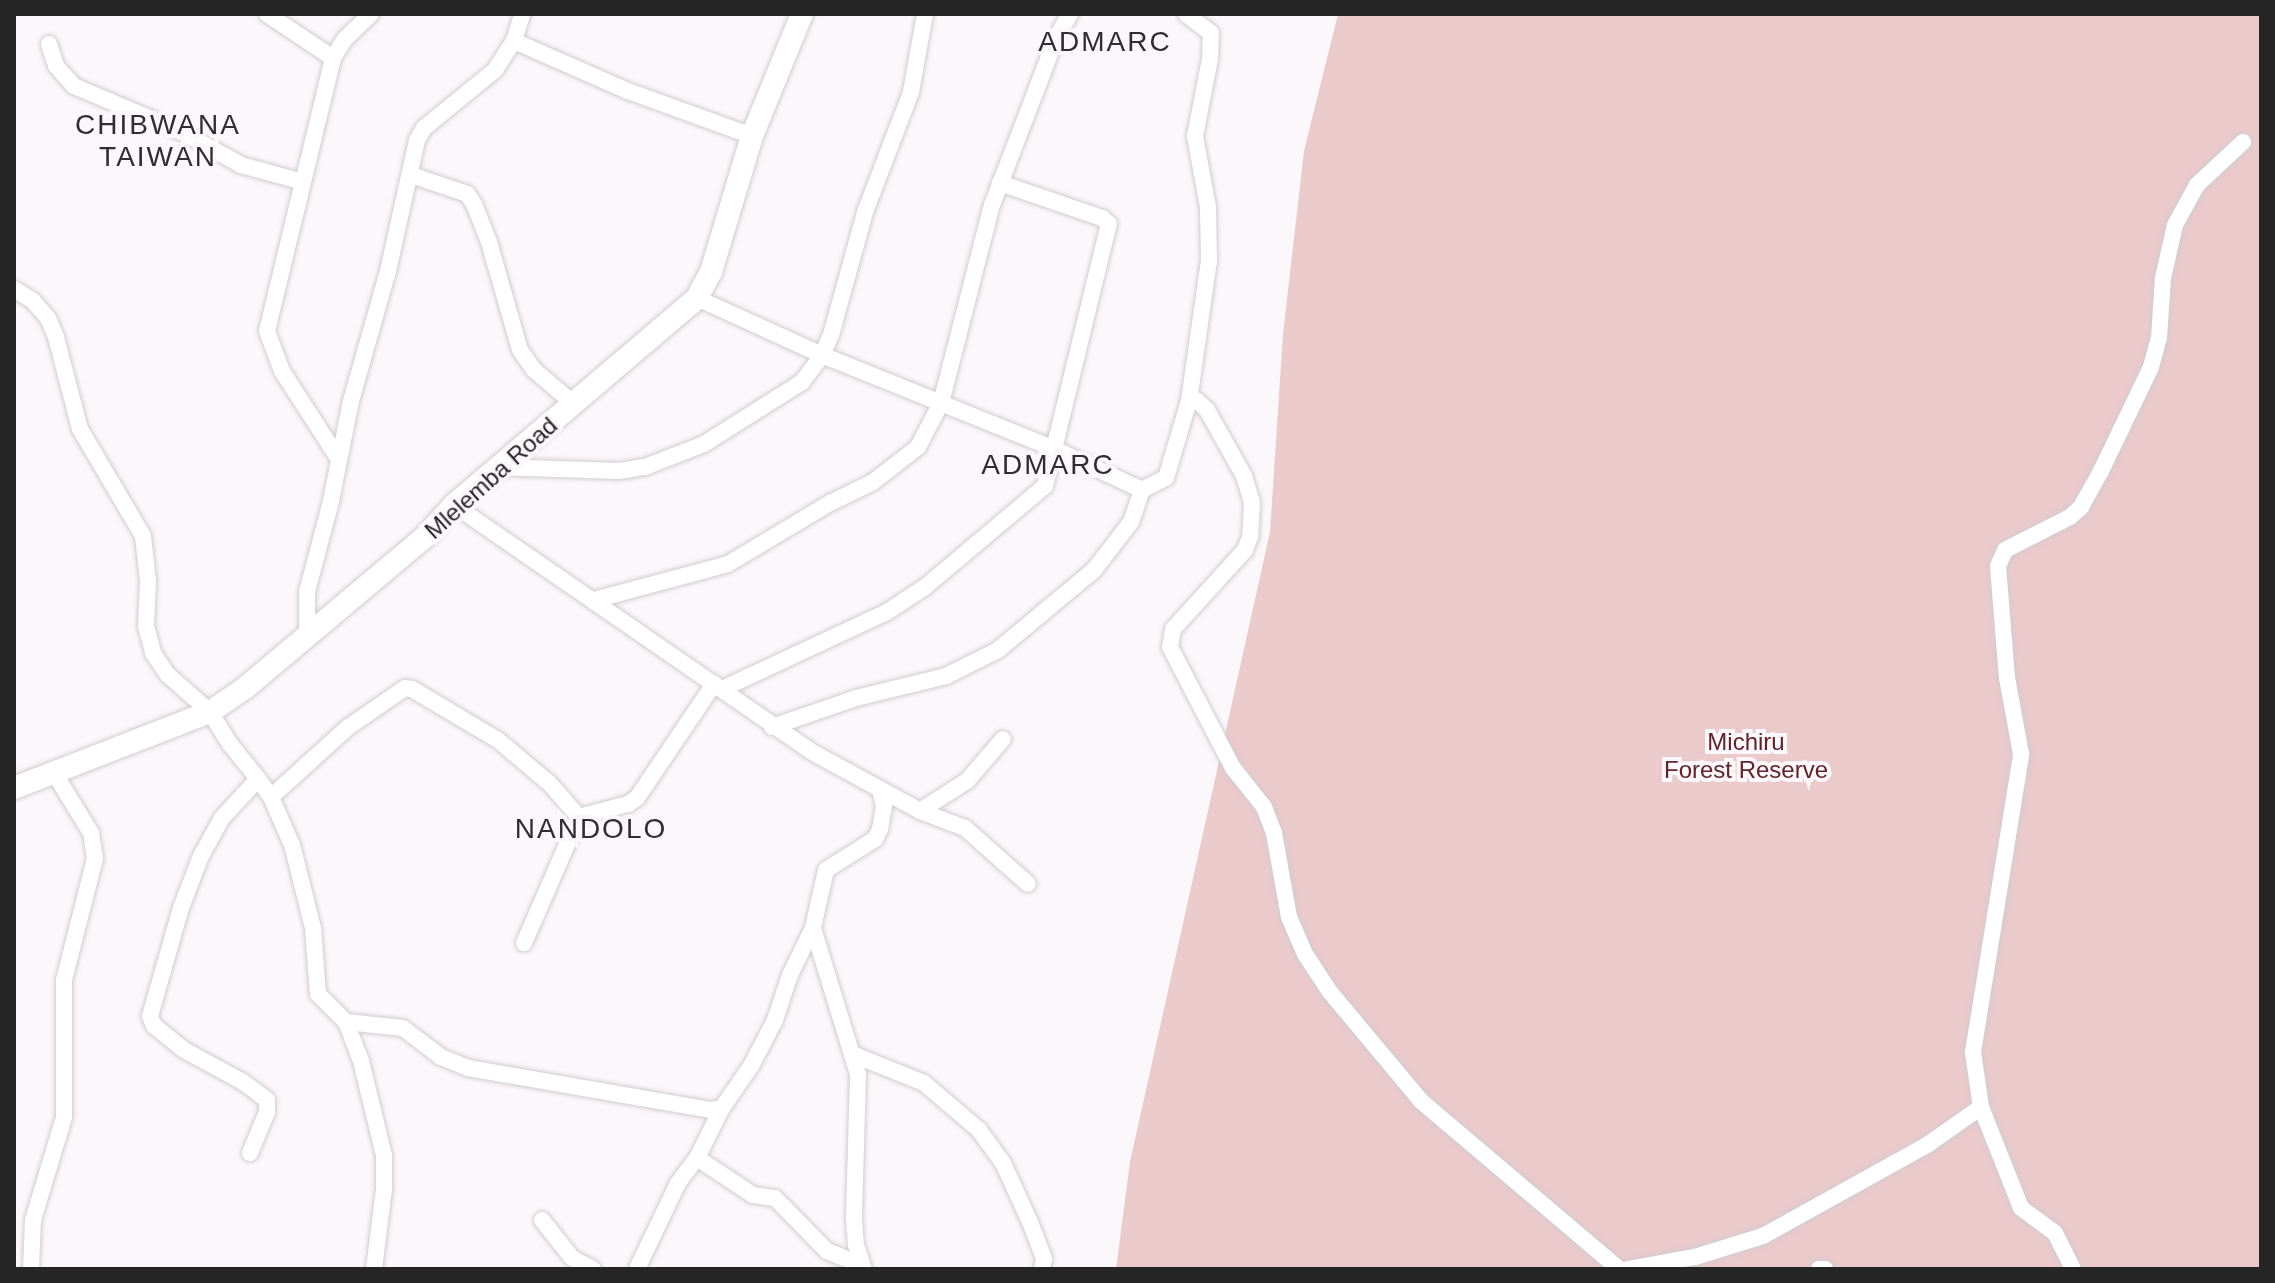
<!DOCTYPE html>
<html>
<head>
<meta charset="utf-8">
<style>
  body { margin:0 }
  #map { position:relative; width:2275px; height:1283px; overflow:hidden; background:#fcf7fb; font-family:Helvetica,sans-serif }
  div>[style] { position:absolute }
  .green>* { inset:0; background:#ebcacc }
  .roads { filter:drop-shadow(0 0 2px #d1ccd0) drop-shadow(0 0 2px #d1ccd0) }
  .street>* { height:16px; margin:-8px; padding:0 8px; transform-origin:8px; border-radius:8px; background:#fff }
  .secondary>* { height:22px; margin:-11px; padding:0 11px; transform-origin:11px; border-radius:11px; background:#fff }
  span { translate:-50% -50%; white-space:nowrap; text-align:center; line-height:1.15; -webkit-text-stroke:8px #fcf7fb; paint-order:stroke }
  .street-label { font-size:24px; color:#262526 }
  .park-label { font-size:24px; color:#60242c }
  .quarter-label { font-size:28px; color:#302d30; letter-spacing:2px }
  .frame { position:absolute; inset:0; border:16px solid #262526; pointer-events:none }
</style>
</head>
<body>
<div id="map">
  <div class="green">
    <div style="clip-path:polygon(1338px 14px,2261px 14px,2261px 1269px,1116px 1269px,1130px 1162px,1270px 532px,1283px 334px,1304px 151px)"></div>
  </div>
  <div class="roads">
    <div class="street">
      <div style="left:267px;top:14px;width:79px;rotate:33.7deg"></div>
      <div style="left:514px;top:41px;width:124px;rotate:23.7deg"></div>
      <div style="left:628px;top:91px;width:132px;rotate:19.9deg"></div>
      <div style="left:49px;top:44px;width:23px;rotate:72deg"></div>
      <div style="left:56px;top:66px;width:27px;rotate:48deg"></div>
      <div style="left:74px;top:86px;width:120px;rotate:23.1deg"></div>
      <div style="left:184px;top:133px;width:65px;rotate:29.3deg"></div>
      <div style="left:241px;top:165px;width:64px;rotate:15.3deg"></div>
      <div style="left:411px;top:175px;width:59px;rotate:18.7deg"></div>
      <div style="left:467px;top:194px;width:12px;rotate:55deg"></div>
      <div style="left:474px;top:204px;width:41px;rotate:68.5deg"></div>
      <div style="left:489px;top:242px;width:112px;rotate:74deg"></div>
      <div style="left:520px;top:350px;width:24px;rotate:55deg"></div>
      <div style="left:534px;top:370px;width:52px;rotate:40.4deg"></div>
      <div style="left:14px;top:289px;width:22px;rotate:32deg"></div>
      <div style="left:33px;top:301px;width:23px;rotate:49deg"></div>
      <div style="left:48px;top:318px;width:21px;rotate:67deg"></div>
      <div style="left:56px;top:337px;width:95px;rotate:75.4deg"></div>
      <div style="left:80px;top:429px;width:124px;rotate:59.5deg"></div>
      <div style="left:143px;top:536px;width:45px;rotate:83.7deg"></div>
      <div style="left:148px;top:581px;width:45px;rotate:92.5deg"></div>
      <div style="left:146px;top:626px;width:28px;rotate:75deg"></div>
      <div style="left:153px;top:653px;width:27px;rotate:56deg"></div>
      <div style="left:168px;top:675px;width:56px;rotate:41.4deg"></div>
      <div style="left:210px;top:712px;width:38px;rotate:58deg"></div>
      <div style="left:230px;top:744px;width:45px;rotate:51.3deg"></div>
      <div style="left:258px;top:779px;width:22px;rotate:54deg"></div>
      <div style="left:271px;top:797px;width:52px;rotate:66.4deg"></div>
      <div style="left:292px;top:845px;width:86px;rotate:75.8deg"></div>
      <div style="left:313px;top:928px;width:66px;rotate:85.7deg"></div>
      <div style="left:318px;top:994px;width:40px;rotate:45deg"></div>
      <div style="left:346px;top:1022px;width:42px;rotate:69deg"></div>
      <div style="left:361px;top:1061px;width:97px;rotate:76.3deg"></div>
      <div style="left:384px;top:1155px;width:34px;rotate:90deg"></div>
      <div style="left:384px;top:1189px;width:81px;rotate:97.1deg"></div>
      <div style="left:697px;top:298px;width:137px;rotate:24.5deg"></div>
      <div style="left:822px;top:355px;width:248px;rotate:22deg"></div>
      <div style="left:1052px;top:448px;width:99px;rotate:25deg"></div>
      <div style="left:1142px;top:490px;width:27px;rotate:-27deg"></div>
      <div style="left:1166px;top:478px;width:80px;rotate:-73.4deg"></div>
      <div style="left:1189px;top:401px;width:141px;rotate:-81.9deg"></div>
      <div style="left:1209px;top:261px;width:54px;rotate:-91.1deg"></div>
      <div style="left:1208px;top:207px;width:72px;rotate:-100.4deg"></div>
      <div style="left:1195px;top:136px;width:78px;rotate:-79deg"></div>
      <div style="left:1210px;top:59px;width:26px;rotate:-88deg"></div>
      <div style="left:1211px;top:33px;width:31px;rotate:-143deg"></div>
      <div style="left:1189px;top:401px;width:7px;rotate:-8deg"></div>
      <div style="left:1196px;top:400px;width:15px;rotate:42deg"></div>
      <div style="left:1207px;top:410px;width:76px;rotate:60.7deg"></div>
      <div style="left:1244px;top:476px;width:27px;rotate:73deg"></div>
      <div style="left:1252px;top:502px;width:35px;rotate:93deg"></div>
      <div style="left:1250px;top:537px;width:14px;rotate:111deg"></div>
      <div style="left:1245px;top:550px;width:107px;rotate:132.3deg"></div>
      <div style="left:1173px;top:629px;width:18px;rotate:99deg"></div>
      <div style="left:1170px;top:647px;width:136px;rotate:62.5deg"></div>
      <div style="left:1233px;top:768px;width:50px;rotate:51.5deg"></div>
      <div style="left:1264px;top:807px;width:28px;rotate:69deg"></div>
      <div style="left:1274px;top:833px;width:85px;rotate:79.9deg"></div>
      <div style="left:1289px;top:917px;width:40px;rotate:66.6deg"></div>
      <div style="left:1305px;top:954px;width:45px;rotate:56.7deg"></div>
      <div style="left:1330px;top:992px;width:142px;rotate:50.1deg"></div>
      <div style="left:1421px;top:1101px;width:260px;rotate:40.3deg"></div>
      <div style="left:338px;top:458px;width:103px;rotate:-122.8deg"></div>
      <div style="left:282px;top:371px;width:43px;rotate:-110.6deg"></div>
      <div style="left:267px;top:331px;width:281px;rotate:-76.4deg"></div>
      <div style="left:333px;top:58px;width:22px;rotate:-58deg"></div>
      <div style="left:345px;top:39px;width:36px;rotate:-44deg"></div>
      <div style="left:497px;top:467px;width:122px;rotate:1.9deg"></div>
      <div style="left:619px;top:471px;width:26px;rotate:-9deg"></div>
      <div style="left:645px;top:467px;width:63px;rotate:-21.3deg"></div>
      <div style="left:704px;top:444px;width:116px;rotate:-32.3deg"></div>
      <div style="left:802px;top:382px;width:34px;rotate:-53deg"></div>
      <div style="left:822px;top:355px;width:22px;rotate:-66deg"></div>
      <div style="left:831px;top:335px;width:128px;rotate:-74.5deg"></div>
      <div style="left:865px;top:212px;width:129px;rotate:-69deg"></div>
      <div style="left:911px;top:92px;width:79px;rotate:-79.8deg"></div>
      <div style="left:454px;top:505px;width:435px;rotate:34.6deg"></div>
      <div style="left:812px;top:752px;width:123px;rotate:28.6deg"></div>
      <div style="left:920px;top:811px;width:48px;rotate:20.7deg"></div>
      <div style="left:965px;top:828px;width:84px;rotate:41.6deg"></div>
      <div style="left:594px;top:600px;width:139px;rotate:-15deg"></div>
      <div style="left:728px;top:564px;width:119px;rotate:-30.9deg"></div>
      <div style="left:830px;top:503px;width:48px;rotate:-26deg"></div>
      <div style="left:873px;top:482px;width:57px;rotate:-37.9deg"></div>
      <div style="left:918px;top:447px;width:50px;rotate:-62.4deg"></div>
      <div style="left:941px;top:403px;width:204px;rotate:-75.6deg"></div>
      <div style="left:992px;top:205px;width:181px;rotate:-69deg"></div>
      <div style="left:1057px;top:36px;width:26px;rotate:-59deg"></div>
      <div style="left:307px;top:638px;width:46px;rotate:-90deg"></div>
      <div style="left:307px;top:592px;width:94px;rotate:-75.2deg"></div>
      <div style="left:331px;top:501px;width:102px;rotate:-78.7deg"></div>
      <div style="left:351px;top:401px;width:135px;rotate:-74.1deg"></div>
      <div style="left:388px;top:271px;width:134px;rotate:-77.5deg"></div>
      <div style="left:417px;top:140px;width:14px;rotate:-60deg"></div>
      <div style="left:424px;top:128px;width:92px;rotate:-39.2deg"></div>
      <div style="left:495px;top:70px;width:35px;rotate:-57deg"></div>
      <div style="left:514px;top:41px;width:28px;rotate:-73deg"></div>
      <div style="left:722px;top:689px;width:182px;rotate:-25deg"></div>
      <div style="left:887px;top:612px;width:45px;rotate:-33.3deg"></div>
      <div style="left:925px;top:587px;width:157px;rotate:-40.1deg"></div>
      <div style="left:1045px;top:486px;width:270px;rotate:-76.3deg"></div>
      <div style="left:1109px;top:224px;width:9px;rotate:-139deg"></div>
      <div style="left:1102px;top:218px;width:108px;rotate:-161.1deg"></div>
      <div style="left:772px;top:727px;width:89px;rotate:-19deg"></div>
      <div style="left:856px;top:698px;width:93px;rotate:-13.7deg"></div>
      <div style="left:946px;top:676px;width:58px;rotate:-26.6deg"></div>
      <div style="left:998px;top:650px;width:125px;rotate:-39.8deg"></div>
      <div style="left:1094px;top:570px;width:61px;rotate:-52.4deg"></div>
      <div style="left:1131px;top:522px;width:34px;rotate:-71deg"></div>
      <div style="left:271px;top:797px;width:103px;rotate:-42.2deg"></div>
      <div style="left:347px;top:728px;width:70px;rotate:-34.6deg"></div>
      <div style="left:405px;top:688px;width:7px;rotate:8deg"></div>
      <div style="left:412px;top:689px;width:100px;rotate:30.7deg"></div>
      <div style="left:498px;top:740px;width:68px;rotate:40.2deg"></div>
      <div style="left:550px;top:784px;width:44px;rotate:48.7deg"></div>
      <div style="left:920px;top:811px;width:56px;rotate:-32.6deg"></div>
      <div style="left:967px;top:781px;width:55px;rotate:-49.4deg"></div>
      <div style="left:813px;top:928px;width:153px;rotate:72.9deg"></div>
      <div style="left:858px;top:1074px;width:144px;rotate:91.6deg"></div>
      <div style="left:854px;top:1218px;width:27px;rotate:86deg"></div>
      <div style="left:856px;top:1245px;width:25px;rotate:72deg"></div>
      <div style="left:524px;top:943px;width:137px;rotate:-66.4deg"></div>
      <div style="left:579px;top:817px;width:51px;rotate:-14.9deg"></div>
      <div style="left:628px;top:804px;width:11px;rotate:-34deg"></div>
      <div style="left:637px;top:798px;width:138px;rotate:-56deg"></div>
      <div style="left:346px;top:1022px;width:57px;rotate:6deg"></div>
      <div style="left:403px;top:1028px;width:48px;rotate:37.3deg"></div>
      <div style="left:441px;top:1057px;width:29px;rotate:22deg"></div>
      <div style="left:468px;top:1068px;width:247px;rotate:9.8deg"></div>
      <div style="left:711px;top:1110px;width:11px;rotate:-10deg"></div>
      <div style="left:852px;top:1054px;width:78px;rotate:21.9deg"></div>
      <div style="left:924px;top:1083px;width:72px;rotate:40.5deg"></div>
      <div style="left:979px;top:1130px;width:41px;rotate:54deg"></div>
      <div style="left:1003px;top:1163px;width:65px;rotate:65.4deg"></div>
      <div style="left:1030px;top:1222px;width:39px;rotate:69deg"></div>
      <div style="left:1044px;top:1258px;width:11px;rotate:100deg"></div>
      <div style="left:250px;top:1153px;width:44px;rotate:-67.5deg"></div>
      <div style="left:267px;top:1112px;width:12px;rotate:-90deg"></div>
      <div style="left:267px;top:1100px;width:30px;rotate:-143deg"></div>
      <div style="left:243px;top:1082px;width:67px;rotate:-151.5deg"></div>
      <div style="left:184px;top:1050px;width:38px;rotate:-141deg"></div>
      <div style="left:154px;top:1026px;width:11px;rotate:-112deg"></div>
      <div style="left:150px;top:1016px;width:112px;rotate:-74deg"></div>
      <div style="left:181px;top:908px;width:56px;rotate:-69deg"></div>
      <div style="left:201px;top:856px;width:43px;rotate:-61.1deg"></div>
      <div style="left:222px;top:818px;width:53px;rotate:-47.3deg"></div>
      <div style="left:697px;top:1158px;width:67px;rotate:33.5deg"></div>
      <div style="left:753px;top:1195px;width:22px;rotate:8deg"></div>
      <div style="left:775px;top:1198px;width:74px;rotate:45.5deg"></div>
      <div style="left:827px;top:1251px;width:38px;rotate:22deg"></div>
      <div style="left:542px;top:1220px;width:48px;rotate:51.7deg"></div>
      <div style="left:572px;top:1258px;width:24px;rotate:28deg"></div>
      <div style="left:31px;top:1269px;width:49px;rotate:-87.7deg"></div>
      <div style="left:33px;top:1220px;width:108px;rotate:-73.2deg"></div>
      <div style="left:64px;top:1117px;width:137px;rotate:-90deg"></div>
      <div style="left:64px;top:980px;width:126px;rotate:-75.7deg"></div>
      <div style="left:95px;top:858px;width:25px;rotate:-99deg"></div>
      <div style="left:91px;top:833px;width:73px;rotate:-121.5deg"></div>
      <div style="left:637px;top:1269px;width:95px;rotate:-64.5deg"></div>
      <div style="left:678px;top:1183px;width:31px;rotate:-53deg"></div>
      <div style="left:697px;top:1158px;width:56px;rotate:-63.4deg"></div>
      <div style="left:722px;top:1108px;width:51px;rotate:-55.4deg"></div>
      <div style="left:751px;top:1066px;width:52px;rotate:-62.4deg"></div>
      <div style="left:775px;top:1020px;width:47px;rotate:-71.6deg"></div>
      <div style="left:790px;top:975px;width:52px;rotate:-63.9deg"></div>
      <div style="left:813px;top:928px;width:59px;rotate:-77.4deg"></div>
      <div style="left:826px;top:870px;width:58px;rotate:-32.3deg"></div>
      <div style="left:875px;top:839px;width:11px;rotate:-63deg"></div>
      <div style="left:880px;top:829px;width:23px;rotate:-80deg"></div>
      <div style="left:884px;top:806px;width:16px;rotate:-104deg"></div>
      <div style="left:1628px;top:1269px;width:68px;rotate:-10.2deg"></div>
      <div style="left:1695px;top:1257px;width:71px;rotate:-17.2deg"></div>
      <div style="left:1763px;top:1236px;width:188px;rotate:-29deg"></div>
      <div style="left:1927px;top:1145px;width:66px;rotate:-35.1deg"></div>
      <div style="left:1819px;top:1269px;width:6px"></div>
      <div style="left:2073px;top:1269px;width:40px;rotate:-116.6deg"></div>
      <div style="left:2055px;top:1233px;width:42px;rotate:-143.7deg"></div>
      <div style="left:2021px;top:1208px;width:109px;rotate:-111.6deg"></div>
      <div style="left:1981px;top:1107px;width:56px;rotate:-98.3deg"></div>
      <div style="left:1973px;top:1052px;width:302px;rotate:-80.8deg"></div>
      <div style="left:2021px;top:754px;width:77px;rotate:-100.4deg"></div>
      <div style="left:2007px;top:678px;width:112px;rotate:-94.6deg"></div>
      <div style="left:1998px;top:566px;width:17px;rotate:-66deg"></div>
      <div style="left:2005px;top:550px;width:73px;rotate:-26.9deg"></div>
      <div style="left:2070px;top:517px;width:15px;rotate:-42deg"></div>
      <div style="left:2081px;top:507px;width:39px;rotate:-61deg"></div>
      <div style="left:2100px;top:473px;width:118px;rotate:-64.3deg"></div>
      <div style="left:2151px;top:367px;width:30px;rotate:-75deg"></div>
      <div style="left:2159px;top:338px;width:60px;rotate:-86.2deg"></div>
      <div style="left:2163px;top:278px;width:54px;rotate:-77.2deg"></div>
      <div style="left:2175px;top:225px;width:46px;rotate:-61.2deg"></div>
      <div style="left:2197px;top:185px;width:63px;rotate:-43.1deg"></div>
    </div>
    <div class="secondary">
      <div style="left:14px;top:788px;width:210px;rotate:-21.2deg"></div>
      <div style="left:210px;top:712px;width:42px;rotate:-34.4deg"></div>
      <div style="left:245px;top:688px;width:235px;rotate:-40deg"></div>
      <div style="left:425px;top:537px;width:43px;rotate:-47.8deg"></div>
      <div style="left:454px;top:505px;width:319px;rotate:-40.4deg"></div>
      <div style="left:697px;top:298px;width:30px;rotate:-62deg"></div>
      <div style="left:711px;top:272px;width:142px;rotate:-73.2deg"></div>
      <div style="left:752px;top:136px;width:132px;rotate:-67.7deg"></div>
    </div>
  </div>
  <div class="street-label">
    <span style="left:491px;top:478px;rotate:-42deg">Mlelemba Road</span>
  </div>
  <div class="park-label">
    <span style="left:1746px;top:756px">Michiru<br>Forest Reserve</span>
  </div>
  <div class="quarter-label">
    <span style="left:1105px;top:42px">ADMARC</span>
    <span style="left:158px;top:141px">CHIBWANA<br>TAIWAN</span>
    <span style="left:1048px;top:465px">ADMARC</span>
    <span style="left:591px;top:829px">NANDOLO</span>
  </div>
  <div class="frame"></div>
</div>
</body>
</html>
